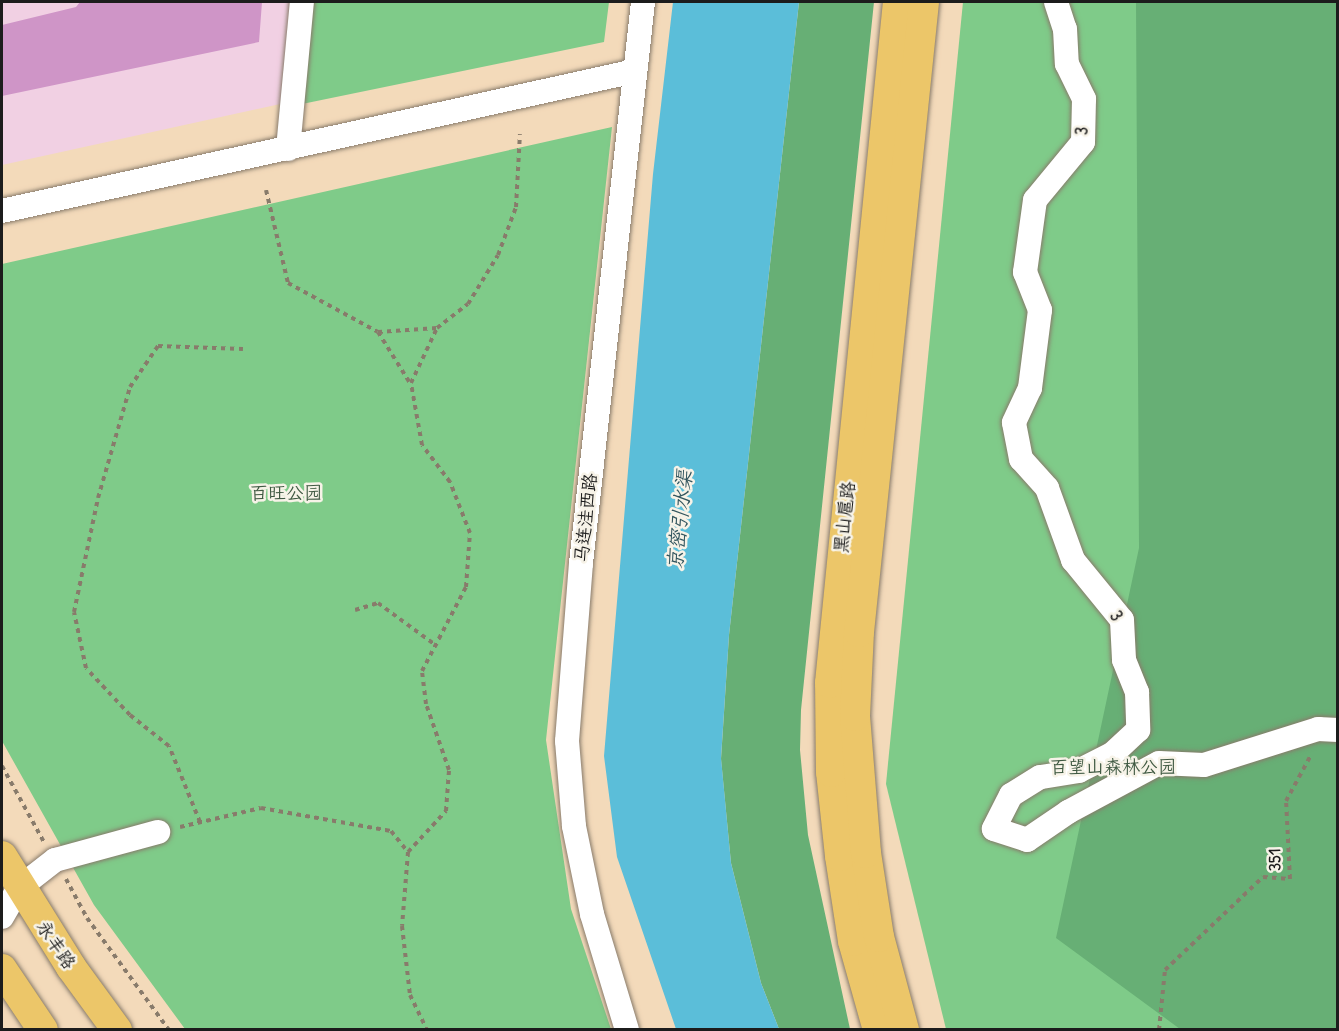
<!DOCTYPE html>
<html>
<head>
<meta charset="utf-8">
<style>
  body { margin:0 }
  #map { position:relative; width:1339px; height:1031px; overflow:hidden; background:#f3daba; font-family:"Patrick Hand","LXGW WenKai TC",sans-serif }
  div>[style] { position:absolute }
  .built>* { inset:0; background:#f1d0e3 }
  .green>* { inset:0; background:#7fcb89 }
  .forest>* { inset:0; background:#67af75 }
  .water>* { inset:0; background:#5bbed9 }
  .building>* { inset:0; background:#cf95c7 }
  .path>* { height:4px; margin-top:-2px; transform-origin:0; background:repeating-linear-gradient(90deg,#887b6b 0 4.5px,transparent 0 9px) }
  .roads { filter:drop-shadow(0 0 2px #887b6b) drop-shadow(0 0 2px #887b6b) }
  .minor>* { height:24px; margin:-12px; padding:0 12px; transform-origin:12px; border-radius:12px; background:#fff }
  .major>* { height:30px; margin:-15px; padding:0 15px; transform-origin:15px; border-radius:15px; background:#ecc669 }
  span { translate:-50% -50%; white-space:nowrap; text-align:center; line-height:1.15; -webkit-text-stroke:5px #f7f3e8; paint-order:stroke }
  .street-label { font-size:18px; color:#1c1c1c }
  .park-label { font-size:18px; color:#3f5942 }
  .water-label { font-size:20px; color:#32555e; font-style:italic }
  .frame { position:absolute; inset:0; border:3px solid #1c1c1c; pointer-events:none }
</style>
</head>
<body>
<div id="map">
  <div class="built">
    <div style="clip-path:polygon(2px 2px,312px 2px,303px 99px,2px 165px)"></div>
  </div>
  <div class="green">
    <div style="clip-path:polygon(312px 2px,609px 2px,604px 42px,302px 104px)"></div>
    <div style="clip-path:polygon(963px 2px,1337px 2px,1337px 1029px,946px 1029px,886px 784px)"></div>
    <div style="clip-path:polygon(612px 127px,546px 740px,571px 909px,611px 1029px,185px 1029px,94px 905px,2px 741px,2px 264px)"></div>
  </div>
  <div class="forest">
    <div style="clip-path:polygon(799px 2px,874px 2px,801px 710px,800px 750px,808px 835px,850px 1029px,779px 1029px,761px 983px,731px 863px,721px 759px,729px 635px)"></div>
    <div style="clip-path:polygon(1136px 2px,1337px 2px,1337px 1029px,1180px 1029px,1056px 938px,1139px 548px)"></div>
  </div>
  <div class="water">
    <div style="clip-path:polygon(673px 2px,799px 2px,729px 635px,721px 758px,731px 863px,761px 983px,779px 1029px,676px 1029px,617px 857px,604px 756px,653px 174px)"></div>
  </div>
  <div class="building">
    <div style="clip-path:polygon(80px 2px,262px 2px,259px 42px,2px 96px,2px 25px,76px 7px)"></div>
  </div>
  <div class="path">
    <div style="left:266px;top:190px;width:96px;rotate:76.7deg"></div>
    <div style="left:288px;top:283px;width:102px;rotate:28.6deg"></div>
    <div style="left:378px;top:332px;width:59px;rotate:-3.9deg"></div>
    <div style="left:378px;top:332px;width:60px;rotate:57.9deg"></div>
    <div style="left:355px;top:610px;width:24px;rotate:-17deg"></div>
    <div style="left:378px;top:603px;width:73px;rotate:36.1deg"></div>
    <div style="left:2px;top:766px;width:87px;rotate:61.1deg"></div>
    <div style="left:200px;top:822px;width:82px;rotate:-112.2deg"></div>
    <div style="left:169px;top:746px;width:50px;rotate:-141.5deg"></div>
    <div style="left:130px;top:715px;width:64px;rotate:-133.1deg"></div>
    <div style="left:86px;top:668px;width:57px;rotate:-102.1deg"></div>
    <div style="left:74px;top:612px;width:116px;rotate:-78.1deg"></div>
    <div style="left:98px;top:498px;width:116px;rotate:-73.9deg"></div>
    <div style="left:130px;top:387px;width:50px;rotate:-55.7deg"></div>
    <div style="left:158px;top:346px;width:85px;rotate:2deg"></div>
    <div style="left:180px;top:827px;width:83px;rotate:-13.2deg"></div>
    <div style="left:261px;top:808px;width:132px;rotate:10deg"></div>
    <div style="left:391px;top:831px;width:27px;rotate:51deg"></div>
    <div style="left:408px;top:852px;width:74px;rotate:94.6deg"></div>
    <div style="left:402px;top:926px;width:69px;rotate:83.4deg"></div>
    <div style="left:410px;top:995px;width:39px;rotate:64deg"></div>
    <div style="left:408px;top:852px;width:56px;rotate:-47.2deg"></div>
    <div style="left:446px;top:811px;width:41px;rotate:-85.8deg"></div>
    <div style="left:449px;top:770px;width:70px;rotate:-109.2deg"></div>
    <div style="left:426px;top:704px;width:33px;rotate:-97deg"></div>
    <div style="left:422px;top:671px;width:95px;rotate:-62.4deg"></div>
    <div style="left:466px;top:587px;width:54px;rotate:-85.8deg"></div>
    <div style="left:470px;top:533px;width:55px;rotate:-111.4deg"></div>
    <div style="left:450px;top:482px;width:46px;rotate:-127.1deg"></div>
    <div style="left:422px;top:445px;width:63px;rotate:-100.1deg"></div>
    <div style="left:411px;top:383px;width:61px;rotate:-64.7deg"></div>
    <div style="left:437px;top:328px;width:39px;rotate:-38deg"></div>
    <div style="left:468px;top:304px;width:57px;rotate:-58.5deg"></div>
    <div style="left:498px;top:255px;width:51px;rotate:-69.4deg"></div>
    <div style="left:516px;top:207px;width:73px;rotate:-86.9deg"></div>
    <div style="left:66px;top:879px;width:44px;rotate:61.7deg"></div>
    <div style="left:87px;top:918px;width:139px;rotate:53.8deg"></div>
    <div style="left:1159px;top:1030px;width:60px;rotate:-84.3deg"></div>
    <div style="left:1165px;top:970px;width:135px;rotate:-43.5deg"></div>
    <div style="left:1263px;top:877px;width:27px;rotate:4deg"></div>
    <div style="left:1290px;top:879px;width:78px;rotate:-92.9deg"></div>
    <div style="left:1286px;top:801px;width:52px;rotate:-61.5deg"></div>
  </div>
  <div class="roads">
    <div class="minor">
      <div style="left:1056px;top:2px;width:28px;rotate:72deg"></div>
      <div style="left:1065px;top:29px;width:35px;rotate:87deg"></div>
      <div style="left:1067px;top:64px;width:39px;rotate:64deg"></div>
      <div style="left:1084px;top:99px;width:43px;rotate:91.3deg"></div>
      <div style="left:1083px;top:142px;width:75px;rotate:129.6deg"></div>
      <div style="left:1035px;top:200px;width:73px;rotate:97.9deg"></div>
      <div style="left:1025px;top:272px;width:41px;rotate:68.5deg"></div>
      <div style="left:1040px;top:310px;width:79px;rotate:97.3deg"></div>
      <div style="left:1030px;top:388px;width:38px;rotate:115deg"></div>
      <div style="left:1014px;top:423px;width:37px;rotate:79deg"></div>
      <div style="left:1021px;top:459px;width:39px;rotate:48deg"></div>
      <div style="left:1047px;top:488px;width:77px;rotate:70.1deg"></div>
      <div style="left:1073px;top:560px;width:77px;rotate:50.8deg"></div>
      <div style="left:1122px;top:620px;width:40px;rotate:87.1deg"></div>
      <div style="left:1124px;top:660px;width:35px;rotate:68deg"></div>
      <div style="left:1137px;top:692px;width:38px;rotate:88deg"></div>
      <div style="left:1138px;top:730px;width:35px;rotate:137deg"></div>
      <div style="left:1112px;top:754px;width:37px;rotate:153deg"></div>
      <div style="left:1079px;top:771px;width:39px;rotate:171deg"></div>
      <div style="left:1040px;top:777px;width:34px;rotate:148deg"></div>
      <div style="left:1011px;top:795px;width:38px;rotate:117deg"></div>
      <div style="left:994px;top:829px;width:35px;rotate:18deg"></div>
      <div style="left:1027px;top:840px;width:50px;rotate:-34.3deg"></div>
      <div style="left:1068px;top:812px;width:103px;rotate:-28.3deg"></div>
      <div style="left:1159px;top:763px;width:45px;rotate:2.5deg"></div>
      <div style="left:1204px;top:765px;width:120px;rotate:-17.5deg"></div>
      <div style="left:1318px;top:729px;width:20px;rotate:3deg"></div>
      <div style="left:288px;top:149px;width:148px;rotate:-84.6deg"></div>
      <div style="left:2px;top:211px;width:648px;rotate:-12.47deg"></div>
      <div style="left:2px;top:917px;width:34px;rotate:-60deg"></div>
      <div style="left:19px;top:888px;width:46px;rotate:-37.9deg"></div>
      <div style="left:55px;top:860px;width:107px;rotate:-15.2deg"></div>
      <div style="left:627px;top:1030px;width:121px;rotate:-106.8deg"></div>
      <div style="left:592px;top:914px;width:90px;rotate:-101.6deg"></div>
      <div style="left:574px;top:826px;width:85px;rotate:-94.7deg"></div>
      <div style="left:567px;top:741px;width:179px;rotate:-85.5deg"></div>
      <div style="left:581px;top:563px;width:564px;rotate:-83.69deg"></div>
    </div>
    <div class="major">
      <div style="left:2px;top:856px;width:131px;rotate:58.1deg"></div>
      <div style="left:71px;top:967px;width:78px;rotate:53.9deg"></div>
      <div style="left:2px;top:969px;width:73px;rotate:56.1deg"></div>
      <div style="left:878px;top:1030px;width:92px;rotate:-105.7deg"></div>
      <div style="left:853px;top:941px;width:86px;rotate:-98.7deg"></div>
      <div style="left:840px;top:856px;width:84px;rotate:-96.1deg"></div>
      <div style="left:831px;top:772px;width:89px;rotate:-90.6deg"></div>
      <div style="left:830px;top:683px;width:684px;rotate:-84.3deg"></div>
      <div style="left:904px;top:1030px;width:96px;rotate:-105deg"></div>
      <div style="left:879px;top:937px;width:85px;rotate:-98.8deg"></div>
      <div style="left:866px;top:853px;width:137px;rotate:-94.6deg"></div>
      <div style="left:855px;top:716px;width:84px;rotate:-87.3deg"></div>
      <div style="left:859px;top:632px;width:633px;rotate:-84.11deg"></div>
    </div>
  </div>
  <div class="street-label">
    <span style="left:1082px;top:131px;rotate:-85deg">3</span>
    <span style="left:845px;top:517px;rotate:-84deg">黑山扈路</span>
    <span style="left:586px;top:518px;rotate:-84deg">马连洼西路</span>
    <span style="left:1116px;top:616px;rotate:60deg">3</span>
    <span style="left:1275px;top:860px;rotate:-91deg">351</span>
    <span style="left:56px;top:945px;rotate:56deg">永丰路</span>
  </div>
  <div class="park-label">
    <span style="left:286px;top:493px">百旺公园</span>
    <span style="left:1113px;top:767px">百望山森林公园</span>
  </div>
  <div class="water-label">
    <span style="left:679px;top:520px;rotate:-84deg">京密引水渠</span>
  </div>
  <div class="frame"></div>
</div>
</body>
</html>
